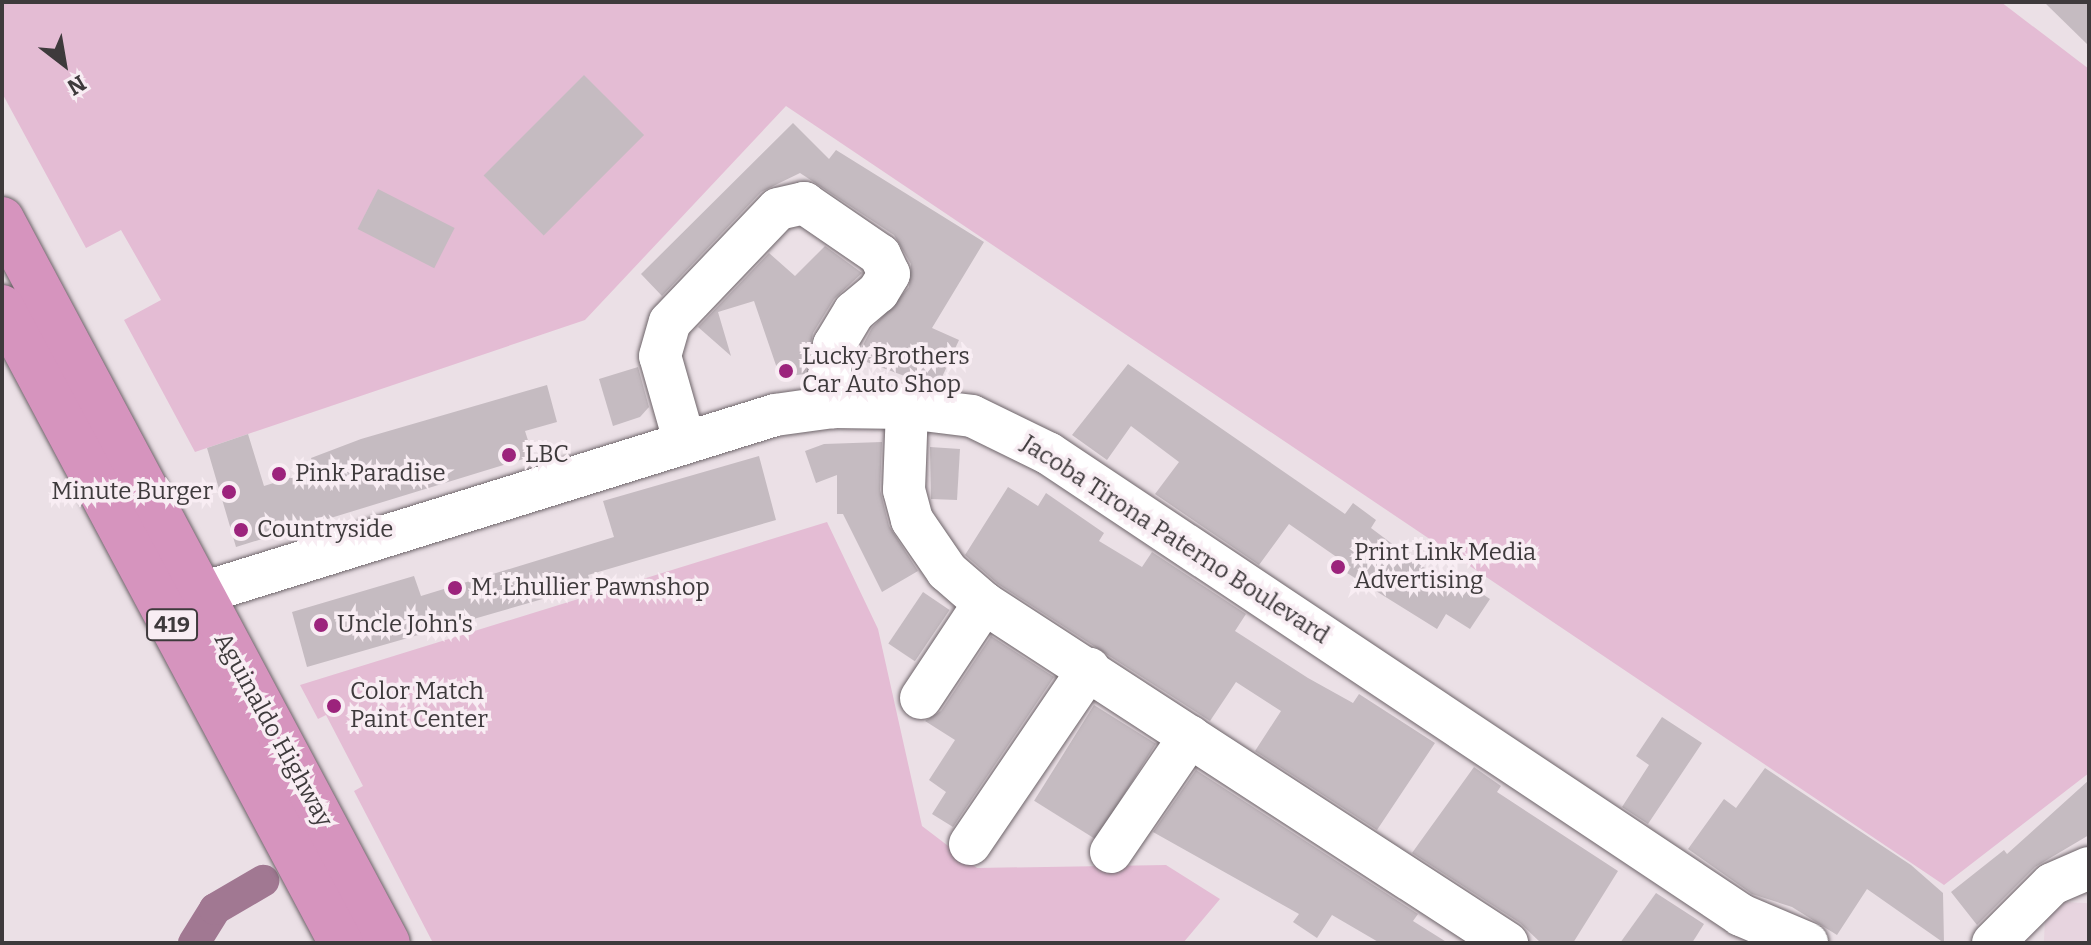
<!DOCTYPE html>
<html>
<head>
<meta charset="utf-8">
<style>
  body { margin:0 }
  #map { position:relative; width:2091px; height:945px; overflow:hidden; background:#ebe0e6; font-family:Bitter,serif }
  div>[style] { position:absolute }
  .built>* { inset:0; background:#e7d4df; transform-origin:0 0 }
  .green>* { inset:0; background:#e4bcd4 }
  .canal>* { height:32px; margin:-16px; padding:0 16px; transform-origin:16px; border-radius:16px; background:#a17892 }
  .building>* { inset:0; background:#c5bbc1; transform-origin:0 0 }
  .roads { filter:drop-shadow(0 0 2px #6d6469) drop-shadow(0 0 2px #6d6469) }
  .minor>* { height:42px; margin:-21px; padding:0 21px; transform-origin:21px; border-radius:21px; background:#fff }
  .highway>* { height:44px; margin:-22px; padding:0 22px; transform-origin:22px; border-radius:22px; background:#d694be }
  .dots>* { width:22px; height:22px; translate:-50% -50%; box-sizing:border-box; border:4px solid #f8edf3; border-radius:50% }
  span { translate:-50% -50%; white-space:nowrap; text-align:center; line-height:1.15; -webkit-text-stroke:7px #f8edf3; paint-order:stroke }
  .shield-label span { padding:2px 6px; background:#f8edf3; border:2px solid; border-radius:6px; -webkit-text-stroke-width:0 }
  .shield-label { font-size:22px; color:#3e3a3c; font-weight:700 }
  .poi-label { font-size:24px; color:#3e3a3c }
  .left { translate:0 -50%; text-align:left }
  .right { translate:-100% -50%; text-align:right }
  .street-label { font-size:24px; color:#3e3a3c }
  .frame { position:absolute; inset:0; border:4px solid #3e3a3c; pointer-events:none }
  .north { position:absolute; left:24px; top:24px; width:80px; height:80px; -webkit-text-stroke:6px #f8edf3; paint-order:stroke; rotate:149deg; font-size:22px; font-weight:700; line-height:32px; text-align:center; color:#3e3a3c }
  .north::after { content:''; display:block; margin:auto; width:28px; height:36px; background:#3e3a3c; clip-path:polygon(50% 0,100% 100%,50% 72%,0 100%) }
</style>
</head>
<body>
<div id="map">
  <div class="built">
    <div style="left:2046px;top:901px;width:43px;height:42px;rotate:3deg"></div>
  </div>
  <div class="green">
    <div style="clip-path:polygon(2px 2px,2001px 2px,2089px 69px,2089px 773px,1944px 885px,786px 106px,585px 320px,195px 452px,124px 320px,161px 300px,121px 230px,86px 248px,2px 93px)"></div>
    <div style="clip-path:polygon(827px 522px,878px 629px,922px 826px,977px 868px,1166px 865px,1220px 899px,1183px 943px,433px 943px,354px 791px,363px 786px,326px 715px,318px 719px,300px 685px)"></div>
  </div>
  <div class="canal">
    <div style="left:194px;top:943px;width:40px;rotate:-58deg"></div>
    <div style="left:215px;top:909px;width:56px;rotate:-30.3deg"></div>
  </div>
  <div class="building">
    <div style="clip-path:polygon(2044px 2px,2089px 2px,2089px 46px)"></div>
    <div style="left:584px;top:75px;width:85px;height:142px;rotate:45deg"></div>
    <div style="clip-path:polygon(793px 123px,829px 159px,836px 150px,984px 242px,932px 328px,959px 340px,937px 388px,856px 358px,872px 328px,909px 287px,911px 264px,894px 235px,800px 173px,761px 192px,662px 296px,641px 274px)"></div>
    <div style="left:378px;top:189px;width:86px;height:45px;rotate:27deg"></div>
    <div style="clip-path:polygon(825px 246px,862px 273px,834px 299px,813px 333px,805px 374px,780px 377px,754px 301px,718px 312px,731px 356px,698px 327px,769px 253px,795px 276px)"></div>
    <div style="clip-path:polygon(1128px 364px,1345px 514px,1353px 503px,1376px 520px,1371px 528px,1423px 567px,1449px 579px,1452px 574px,1490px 599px,1470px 629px,1446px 614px,1437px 629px,1347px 573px,1351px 567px,1289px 524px,1259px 565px,1155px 494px,1179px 462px,1131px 426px,1107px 460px,1072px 435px)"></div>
    <div style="clip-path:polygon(638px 367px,649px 407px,640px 417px,613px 426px,599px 379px)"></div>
    <div style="clip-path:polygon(547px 385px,557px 422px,525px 431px,533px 456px,236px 547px,207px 448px,248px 434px,264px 486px,315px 470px,311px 458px,361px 439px)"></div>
    <div style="clip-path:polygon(882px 442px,880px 490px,889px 526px,918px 571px,882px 592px,843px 514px,837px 514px,837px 475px,816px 483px,805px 451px,824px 444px)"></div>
    <div style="clip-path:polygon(930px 447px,960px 449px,957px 500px,931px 499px)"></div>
    <div style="clip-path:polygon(759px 456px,776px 520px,588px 575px,591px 585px,307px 667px,292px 612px,414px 576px,421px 596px,614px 537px,603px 501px)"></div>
    <div style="clip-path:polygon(1008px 487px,1038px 506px,1046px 493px,1104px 533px,1099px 541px,1142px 567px,1152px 552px,1246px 614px,1235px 631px,1308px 678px,1353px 703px,1359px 694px,1435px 743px,1377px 830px,1255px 751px,1281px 711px,1236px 682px,1210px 721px,998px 584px,965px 555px)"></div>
    <div style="left:923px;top:592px;width:32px;height:62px;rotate:34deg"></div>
    <div style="clip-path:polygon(991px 636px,1054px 677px,953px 827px,932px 814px,946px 792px,929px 780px,955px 740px,925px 721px,941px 711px)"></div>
    <div style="left:1094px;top:705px;width:73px;height:113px;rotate:32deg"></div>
    <div style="clip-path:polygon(1662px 717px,1702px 743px,1648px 824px,1622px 807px,1649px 765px,1636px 756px)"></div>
    <div style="clip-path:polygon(1474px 767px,1501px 786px,1497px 792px,1618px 871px,1573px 943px,1541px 943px,1520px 923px,1412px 853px)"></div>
    <div style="clip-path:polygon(1765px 768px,1911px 865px,1943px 893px,1944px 943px,1867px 889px,1837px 935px,1792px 907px,1752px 894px,1688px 849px,1724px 799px,1736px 808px)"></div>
    <div style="clip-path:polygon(1196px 770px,1418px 914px,1413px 921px,1448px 943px,1380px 943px,1332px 915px,1317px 938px,1293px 922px,1299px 914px,1153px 832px)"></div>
    <div style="clip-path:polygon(2089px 780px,2089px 835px,2035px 867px,1977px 925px,1951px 892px,2004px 850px,2007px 854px)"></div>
    <div style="clip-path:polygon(1656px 893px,1704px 924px,1692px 943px,1620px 943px)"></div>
  </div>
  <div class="roads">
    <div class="minor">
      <div style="left:907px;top:408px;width:82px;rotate:92.1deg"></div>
      <div style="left:904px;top:490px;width:31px;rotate:75deg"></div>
      <div style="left:912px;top:520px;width:62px;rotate:55.5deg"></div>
      <div style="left:947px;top:571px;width:49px;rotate:40.9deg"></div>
      <div style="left:984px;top:603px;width:624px;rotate:33.03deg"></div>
      <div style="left:684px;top:440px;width:87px;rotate:-105.9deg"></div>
      <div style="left:660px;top:356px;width:35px;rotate:-74deg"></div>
      <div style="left:670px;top:322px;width:156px;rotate:-46.3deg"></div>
      <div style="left:778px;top:209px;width:27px;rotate:-13deg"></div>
      <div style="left:804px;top:203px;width:92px;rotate:34.4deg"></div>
      <div style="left:880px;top:255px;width:21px;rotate:65deg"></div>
      <div style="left:889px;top:274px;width:21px;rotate:121deg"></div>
      <div style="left:878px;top:292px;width:31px;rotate:140deg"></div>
      <div style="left:854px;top:312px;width:39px;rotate:121deg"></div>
      <div style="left:834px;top:345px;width:38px;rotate:99deg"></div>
      <div style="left:828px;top:383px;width:25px;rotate:78deg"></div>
      <div style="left:199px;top:594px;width:603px;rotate:-17.26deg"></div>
      <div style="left:775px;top:415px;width:59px;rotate:-7.9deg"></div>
      <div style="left:833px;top:407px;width:74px;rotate:0.8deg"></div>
      <div style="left:907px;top:408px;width:65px;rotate:7deg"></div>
      <div style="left:972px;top:416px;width:85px;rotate:26deg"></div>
      <div style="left:1048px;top:453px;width:833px;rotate:33.69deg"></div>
      <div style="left:1741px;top:915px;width:72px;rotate:23deg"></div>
      <div style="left:921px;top:698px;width:114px;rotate:-56.4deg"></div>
      <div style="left:970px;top:844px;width:212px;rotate:-55.8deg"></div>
      <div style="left:1111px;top:852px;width:140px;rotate:-55.7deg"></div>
      <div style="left:1993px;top:943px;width:83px;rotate:-45deg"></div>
      <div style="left:2052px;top:884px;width:40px;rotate:-23.4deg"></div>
    </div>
    <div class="highway">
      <div style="left:2px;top:219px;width:820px;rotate:61.94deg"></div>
      <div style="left:2px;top:307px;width:721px;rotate:61.94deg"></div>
    </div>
  </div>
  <div class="dots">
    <div style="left:786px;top:371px;background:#9c237c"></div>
    <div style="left:509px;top:455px;background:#9c237c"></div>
    <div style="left:279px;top:474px;background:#9c237c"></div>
    <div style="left:229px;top:492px;background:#9c237c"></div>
    <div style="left:241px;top:530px;background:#9c237c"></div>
    <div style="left:1338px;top:567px;background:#9c237c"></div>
    <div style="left:455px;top:588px;background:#9c237c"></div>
    <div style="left:321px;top:625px;background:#9c237c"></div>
    <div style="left:334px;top:706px;background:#9c237c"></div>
  </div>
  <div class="shield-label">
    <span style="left:172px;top:625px">419</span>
  </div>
  <div class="poi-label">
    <span class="left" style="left:802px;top:371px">Lucky Brothers<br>Car Auto Shop</span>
    <span class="left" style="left:525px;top:455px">LBC</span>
    <span class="left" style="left:295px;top:474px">Pink Paradise</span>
    <span class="right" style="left:213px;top:492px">Minute Burger</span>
    <span class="left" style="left:257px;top:530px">Countryside</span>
    <span class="left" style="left:1354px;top:567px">Print Link Media<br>Advertising</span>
    <span class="left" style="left:471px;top:588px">M. Lhullier Pawnshop</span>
    <span class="left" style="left:337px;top:625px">Uncle John's</span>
    <span class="left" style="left:350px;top:706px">Color Match<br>Paint Center</span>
  </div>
  <div class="street-label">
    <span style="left:1175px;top:540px;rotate:33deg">Jacoba Tirona Paterno Boulevard</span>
    <span style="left:273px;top:730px;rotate:61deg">Aguinaldo Highway</span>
  </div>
  <div class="frame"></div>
  <div class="north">N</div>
</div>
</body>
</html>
